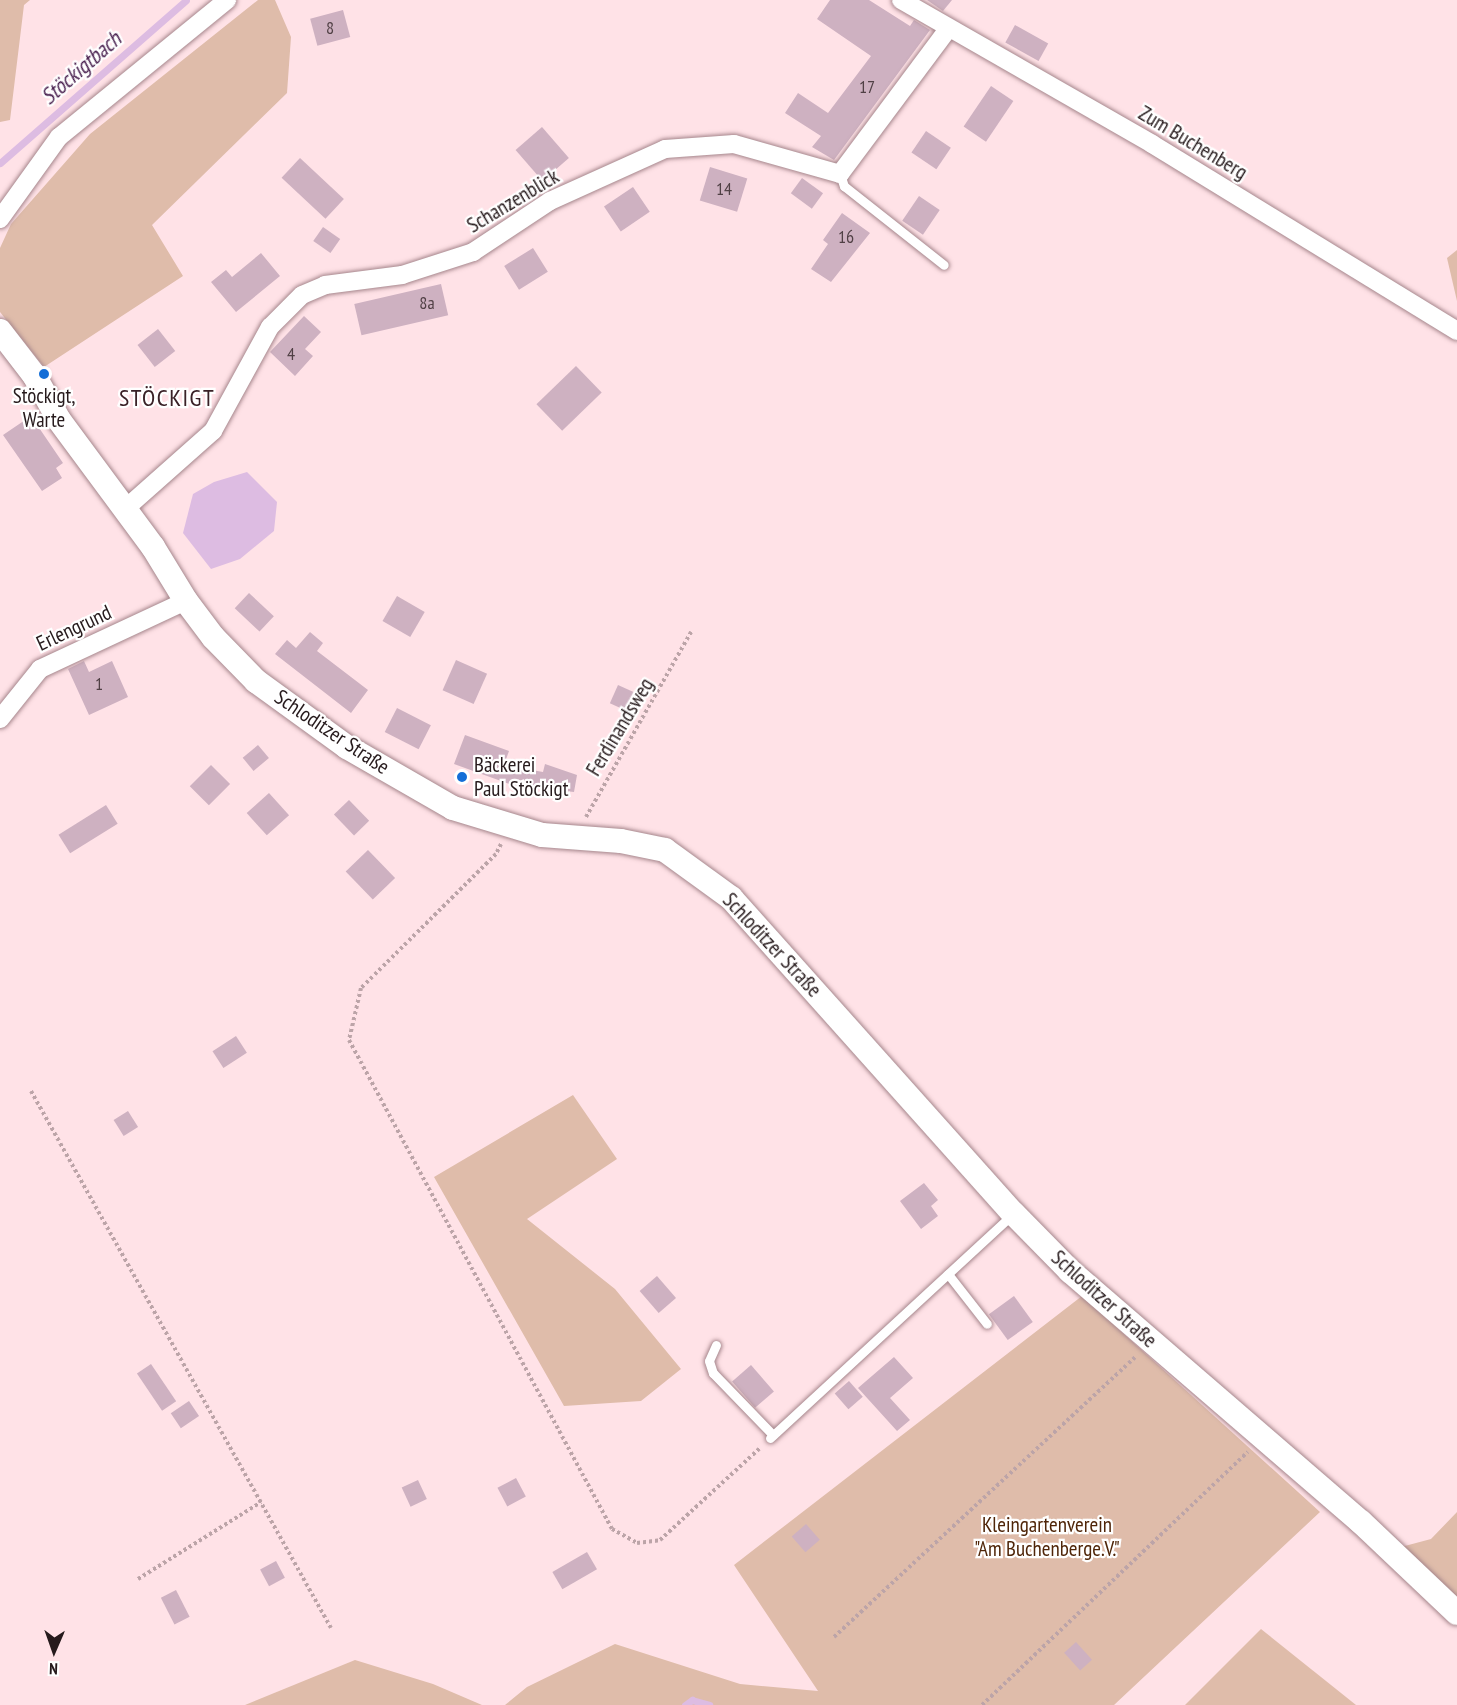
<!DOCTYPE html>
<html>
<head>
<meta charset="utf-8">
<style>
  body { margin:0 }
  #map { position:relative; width:1457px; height:1705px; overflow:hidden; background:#ffe2e7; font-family:"PT Sans Narrow",sans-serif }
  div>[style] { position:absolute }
  .green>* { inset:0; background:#dfbcaa }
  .water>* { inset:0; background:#ddbce2 }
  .stream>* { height:7px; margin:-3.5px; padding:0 3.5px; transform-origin:3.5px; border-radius:3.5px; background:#ddbce2 }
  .building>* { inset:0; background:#ceb1c1; transform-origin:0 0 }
  .path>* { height:4px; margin-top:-2px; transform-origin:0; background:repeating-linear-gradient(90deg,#bca4a8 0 3px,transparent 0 6px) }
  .roads { filter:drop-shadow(0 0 2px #a6868c) drop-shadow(0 0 2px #a6868c) }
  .service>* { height:9px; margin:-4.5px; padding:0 4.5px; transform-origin:4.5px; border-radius:4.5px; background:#fff }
  .minor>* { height:18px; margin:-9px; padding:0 9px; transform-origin:9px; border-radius:9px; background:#fff }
  .tertiary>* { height:24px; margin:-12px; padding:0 12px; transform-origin:12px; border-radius:12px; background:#fff }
  .dots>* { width:16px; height:16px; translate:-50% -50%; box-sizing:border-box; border:3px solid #fff; border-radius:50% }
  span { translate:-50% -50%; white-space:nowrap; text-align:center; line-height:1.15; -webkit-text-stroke:4.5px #fff; paint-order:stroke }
  .number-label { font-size:18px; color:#504045 }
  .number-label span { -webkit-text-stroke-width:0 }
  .street-label { font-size:21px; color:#261a1c }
  .poi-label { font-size:21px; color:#261a1c }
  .left { translate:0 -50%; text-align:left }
  .park-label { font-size:21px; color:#4f2508 }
  .water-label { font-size:22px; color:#481f4e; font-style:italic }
  .quarter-label { font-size:24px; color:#3a2127; letter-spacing:1.5px }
  .north { position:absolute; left:24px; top:1621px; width:60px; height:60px; -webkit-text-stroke:4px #fff; paint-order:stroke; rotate:182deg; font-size:16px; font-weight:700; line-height:24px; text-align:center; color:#261a1c }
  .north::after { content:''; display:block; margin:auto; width:21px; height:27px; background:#261a1c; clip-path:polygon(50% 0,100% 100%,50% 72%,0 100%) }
</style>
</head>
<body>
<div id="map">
  <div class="green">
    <div style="clip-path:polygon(0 0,30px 0,24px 5px,10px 120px,0 122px)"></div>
    <div style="clip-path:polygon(258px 0,275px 0,291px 37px,287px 93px,152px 225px,183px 276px,44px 367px,0 312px,0 248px,11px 224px,90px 134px)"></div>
    <div style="clip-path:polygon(1457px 250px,1457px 301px,1447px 258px)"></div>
    <div style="clip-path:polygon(573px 1095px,617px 1159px,527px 1219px,615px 1289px,681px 1369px,641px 1401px,564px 1406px,434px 1177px)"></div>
    <div style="clip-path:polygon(1082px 1296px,1320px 1512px,1114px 1705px,505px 1705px,527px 1687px,615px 1644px,740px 1684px,818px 1691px,734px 1565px)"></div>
    <div style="clip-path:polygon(1457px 1512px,1457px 1601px,1401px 1547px,1431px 1539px)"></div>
    <div style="clip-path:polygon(1261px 1629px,1356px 1705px,1185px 1705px)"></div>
    <div style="clip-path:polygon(355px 1660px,433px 1684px,482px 1705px,245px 1705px)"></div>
  </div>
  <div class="water">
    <div style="clip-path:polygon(247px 472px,277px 502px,274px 531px,240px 559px,211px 569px,183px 533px,193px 494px,214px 482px)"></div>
  </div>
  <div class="stream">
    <div style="left:0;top:163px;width:247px;rotate:-41.2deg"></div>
    <div style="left:685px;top:1705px;width:9px;rotate:-36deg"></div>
    <div style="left:692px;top:1700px;width:18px;rotate:16deg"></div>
  </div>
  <div class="building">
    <div style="clip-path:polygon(830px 0,869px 0,910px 26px,914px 20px,930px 30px,834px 160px,812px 147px,821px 136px,785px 113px,798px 93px,828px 113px,871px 56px,817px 19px)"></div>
    <div style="clip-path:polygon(927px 0,952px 0,943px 11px)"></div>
    <div style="left:343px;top:10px;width:28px;height:34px;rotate:75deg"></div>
    <div style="left:1015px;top:25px;width:38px;height:20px;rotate:29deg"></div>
    <div style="left:991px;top:86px;width:27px;height:49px;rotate:34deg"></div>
    <div style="left:542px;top:127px;width:41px;height:35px;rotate:49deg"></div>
    <div style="left:926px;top:131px;width:30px;height:26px;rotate:34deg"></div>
    <div style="left:300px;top:158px;width:60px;height:27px;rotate:43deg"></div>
    <div style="left:710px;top:167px;width:39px;height:35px;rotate:17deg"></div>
    <div style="left:802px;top:178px;width:26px;height:19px;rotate:36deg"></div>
    <div style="left:633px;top:187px;width:30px;height:35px;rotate:56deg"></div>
    <div style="left:919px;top:196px;width:25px;height:30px;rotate:34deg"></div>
    <div style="clip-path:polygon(842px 213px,870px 233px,831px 282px,811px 269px,828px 244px,823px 240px)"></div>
    <div style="left:323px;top:227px;width:21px;height:17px;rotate:35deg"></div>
    <div style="left:533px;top:248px;width:28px;height:34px;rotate:58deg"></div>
    <div style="clip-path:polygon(261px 253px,280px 276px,236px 312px,211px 282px,226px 270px,232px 277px)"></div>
    <div style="left:441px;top:284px;width:32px;height:89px;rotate:77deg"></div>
    <div style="clip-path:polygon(304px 316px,321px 332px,305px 349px,313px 356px,295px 376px,270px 352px)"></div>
    <div style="left:158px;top:329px;width:28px;height:26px;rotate:52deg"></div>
    <div style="left:576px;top:366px;width:37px;height:55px;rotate:46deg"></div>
    <div style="clip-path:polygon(31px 416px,63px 463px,56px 468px,62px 478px,42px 491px,3px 435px)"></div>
    <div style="left:249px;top:593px;width:34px;height:21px;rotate:43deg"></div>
    <div style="left:397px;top:596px;width:32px;height:29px;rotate:30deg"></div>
    <div style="clip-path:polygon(310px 632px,323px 643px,317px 651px,368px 690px,351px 713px,275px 654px,287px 640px,296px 648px)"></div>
    <div style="left:456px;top:660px;width:34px;height:33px;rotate:24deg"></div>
    <div style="clip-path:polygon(84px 661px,89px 672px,112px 661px,128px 697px,89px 715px,68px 669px)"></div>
    <div style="left:618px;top:685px;width:17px;height:20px;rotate:24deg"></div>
    <div style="left:397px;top:708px;width:38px;height:27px;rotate:27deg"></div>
    <div style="clip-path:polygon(465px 735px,509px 751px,504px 765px,543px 772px,545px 764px,577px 775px,574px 792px,512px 785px,454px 764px)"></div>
    <div style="left:258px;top:745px;width:17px;height:20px;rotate:50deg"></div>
    <div style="left:211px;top:765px;width:27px;height:30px;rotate:45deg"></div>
    <div style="left:269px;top:793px;width:30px;height:30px;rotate:48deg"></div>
    <div style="left:349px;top:800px;width:29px;height:21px;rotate:46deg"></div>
    <div style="left:106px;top:805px;width:22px;height:56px;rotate:58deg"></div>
    <div style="left:368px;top:850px;width:39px;height:31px;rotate:46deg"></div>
    <div style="left:236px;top:1036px;width:20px;height:28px;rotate:57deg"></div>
    <div style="left:128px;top:1111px;width:19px;height:17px;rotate:58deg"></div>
    <div style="clip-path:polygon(924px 1183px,938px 1200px,931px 1206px,938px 1216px,921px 1229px,900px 1201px)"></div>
    <div style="left:657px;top:1276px;width:29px;height:23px;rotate:49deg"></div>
    <div style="left:1014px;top:1296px;width:32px;height:31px;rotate:54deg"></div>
    <div style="clip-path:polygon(894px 1357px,913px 1378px,890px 1398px,910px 1420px,897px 1431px,858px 1388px)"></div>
    <div style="left:151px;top:1364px;width:45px;height:17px;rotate:56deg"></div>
    <div style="left:751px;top:1365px;width:35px;height:25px;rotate:49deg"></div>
    <div style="left:849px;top:1381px;width:21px;height:19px;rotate:49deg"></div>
    <div style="left:189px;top:1401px;width:18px;height:22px;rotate:56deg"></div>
    <div style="left:516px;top:1478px;width:21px;height:21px;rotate:62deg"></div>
    <div style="left:418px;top:1480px;width:21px;height:18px;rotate:65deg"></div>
    <div style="left:806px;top:1524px;width:21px;height:19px;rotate:49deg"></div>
    <div style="left:587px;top:1552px;width:20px;height:40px;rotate:60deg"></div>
    <div style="left:276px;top:1561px;width:19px;height:18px;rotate:62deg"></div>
    <div style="left:176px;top:1590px;width:30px;height:17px;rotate:63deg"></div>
    <div style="left:1076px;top:1642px;width:24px;height:16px;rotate:48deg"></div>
  </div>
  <div class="path">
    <div style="left:586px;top:817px;width:213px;rotate:-60.4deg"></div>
    <div style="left:501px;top:844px;width:11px;rotate:117deg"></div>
    <div style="left:496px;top:854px;width:190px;rotate:135.2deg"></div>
    <div style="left:361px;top:988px;width:53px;rotate:103deg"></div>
    <div style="left:349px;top:1040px;width:555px;rotate:61.73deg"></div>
    <div style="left:612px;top:1529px;width:29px;rotate:29deg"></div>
    <div style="left:637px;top:1543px;width:23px;rotate:-7deg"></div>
    <div style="left:660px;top:1540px;width:137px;rotate:-42.6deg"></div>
    <div style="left:31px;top:1091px;width:615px;rotate:60.81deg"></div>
    <div style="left:138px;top:1579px;width:145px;rotate:-32deg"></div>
    <div style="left:834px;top:1637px;width:411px;rotate:-42.9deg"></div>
    <div style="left:982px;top:1705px;width:367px;rotate:-43.6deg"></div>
  </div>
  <div class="roads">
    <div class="service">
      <div style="left:840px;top:174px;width:13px;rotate:72deg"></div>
      <div style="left:844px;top:186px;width:127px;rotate:38.3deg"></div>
      <div style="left:948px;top:1274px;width:63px;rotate:52deg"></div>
      <div style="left:716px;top:1345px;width:17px;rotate:114deg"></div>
      <div style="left:709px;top:1361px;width:13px;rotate:72deg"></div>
      <div style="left:713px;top:1373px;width:86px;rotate:45.9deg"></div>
      <div style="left:770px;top:1438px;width:330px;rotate:-42.7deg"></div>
    </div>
    <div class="minor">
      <div style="left:901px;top:0;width:289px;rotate:29.8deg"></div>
      <div style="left:1152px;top:144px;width:358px;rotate:31.5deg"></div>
      <div style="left:0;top:219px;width:101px;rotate:-54.3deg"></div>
      <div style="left:59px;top:137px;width:217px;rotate:-39.2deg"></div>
      <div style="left:125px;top:509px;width:118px;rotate:-41.6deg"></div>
      <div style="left:213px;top:431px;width:119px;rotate:-61.3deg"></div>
      <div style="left:270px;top:327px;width:45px;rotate:-45deg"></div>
      <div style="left:302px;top:295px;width:25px;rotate:-23deg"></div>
      <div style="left:325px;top:285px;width:78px;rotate:-7.4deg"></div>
      <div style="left:402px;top:275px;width:75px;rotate:-17.9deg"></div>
      <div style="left:473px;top:252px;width:92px;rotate:-33.5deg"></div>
      <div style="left:550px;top:201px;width:126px;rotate:-24.3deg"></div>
      <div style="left:665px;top:149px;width:69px;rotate:-4.1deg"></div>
      <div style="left:734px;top:144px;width:110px;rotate:15.8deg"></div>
      <div style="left:840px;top:174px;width:181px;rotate:-53.3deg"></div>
      <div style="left:0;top:719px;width:64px;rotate:-51.3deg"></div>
      <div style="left:40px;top:669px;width:161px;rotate:-25deg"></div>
    </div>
    <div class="tertiary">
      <div style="left:0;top:331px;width:56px;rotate:52.3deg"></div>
      <div style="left:34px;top:375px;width:51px;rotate:60.9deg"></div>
      <div style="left:59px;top:420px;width:158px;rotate:53.5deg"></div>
      <div style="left:153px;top:547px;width:63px;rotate:58.6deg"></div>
      <div style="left:186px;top:601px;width:45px;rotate:53.1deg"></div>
      <div style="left:213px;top:637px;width:62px;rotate:45.7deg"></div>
      <div style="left:256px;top:681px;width:112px;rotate:36deg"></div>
      <div style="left:347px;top:747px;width:122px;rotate:29.9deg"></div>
      <div style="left:453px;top:808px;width:93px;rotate:16.9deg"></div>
      <div style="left:542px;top:835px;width:79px;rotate:4.3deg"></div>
      <div style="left:621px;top:841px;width:45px;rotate:11.6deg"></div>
      <div style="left:665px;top:850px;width:82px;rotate:36deg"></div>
      <div style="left:731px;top:898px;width:424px;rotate:48.2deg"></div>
      <div style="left:1014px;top:1214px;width:80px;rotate:45.5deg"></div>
      <div style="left:1070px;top:1271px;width:384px;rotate:40.8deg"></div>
      <div style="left:1361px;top:1522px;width:132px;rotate:43.5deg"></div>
    </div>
  </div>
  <div class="dots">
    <div style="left:44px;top:374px;background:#146ed7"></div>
    <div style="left:462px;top:777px;background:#146ed7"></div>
  </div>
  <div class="number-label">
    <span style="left:330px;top:28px">8</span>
    <span style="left:867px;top:87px">17</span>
    <span style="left:724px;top:189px">14</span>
    <span style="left:846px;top:237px">16</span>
    <span style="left:427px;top:303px">8a</span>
    <span style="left:291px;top:354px">4</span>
    <span style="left:99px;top:684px">1</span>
  </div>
  <div class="street-label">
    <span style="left:1193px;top:143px;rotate:31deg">Zum Buchenberg</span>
    <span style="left:513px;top:201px;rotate:-31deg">Schanzenblick</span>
    <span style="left:74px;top:628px;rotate:-25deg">Erlengrund</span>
    <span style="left:620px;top:727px;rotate:-59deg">Ferdinandsweg</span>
    <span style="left:332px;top:732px;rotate:34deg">Schloditzer Straße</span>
    <span style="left:772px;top:945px;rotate:47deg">Schloditzer Straße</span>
    <span style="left:1104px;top:1299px;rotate:42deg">Schloditzer Straße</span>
  </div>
  <div class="poi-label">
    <span style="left:44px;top:408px">Stöckigt,<br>Warte</span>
    <span class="left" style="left:474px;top:777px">Bäckerei<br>Paul Stöckigt</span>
  </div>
  <div class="park-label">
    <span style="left:1047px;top:1537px">Kleingartenverein<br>"Am Buchenberge.V."</span>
  </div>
  <div class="water-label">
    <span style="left:81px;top:68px;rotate:-41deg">Stöckigtbach</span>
  </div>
  <div class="quarter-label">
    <span style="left:167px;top:398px">STÖCKIGT</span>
  </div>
  <div class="north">N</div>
</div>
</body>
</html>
